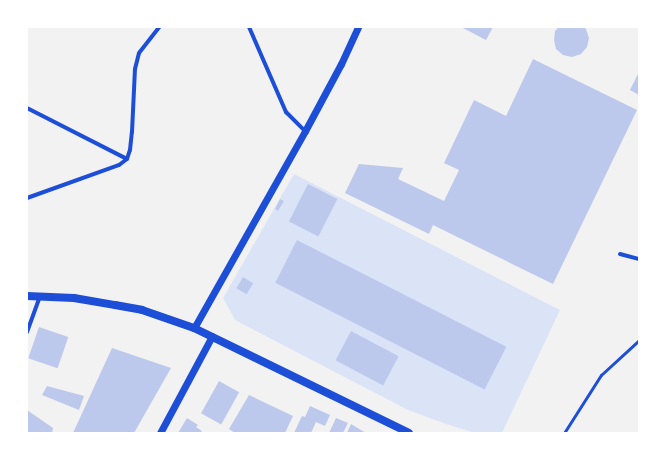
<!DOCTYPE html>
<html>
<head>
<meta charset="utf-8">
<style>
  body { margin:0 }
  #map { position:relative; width:666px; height:460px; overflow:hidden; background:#f2f2f2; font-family:Overpass,sans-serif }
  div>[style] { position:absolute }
  .green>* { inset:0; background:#dbe4f7 }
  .building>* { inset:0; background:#bdc9ec; transform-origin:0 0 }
  .service>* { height:3px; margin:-1.5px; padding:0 1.5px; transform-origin:1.5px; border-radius:1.5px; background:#1d4ed8 }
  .minor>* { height:4px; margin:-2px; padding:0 2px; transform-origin:2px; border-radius:2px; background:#1d4ed8 }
  .tertiary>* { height:7px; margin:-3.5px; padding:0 3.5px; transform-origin:3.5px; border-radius:3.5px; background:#1d4ed8 }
  .secondary>* { height:8px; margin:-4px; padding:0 4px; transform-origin:4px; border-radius:4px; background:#1d4ed8 }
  span { translate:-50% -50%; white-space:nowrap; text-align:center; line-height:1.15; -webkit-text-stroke:4px #fff; paint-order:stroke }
  .frame { position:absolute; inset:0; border:28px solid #fff; pointer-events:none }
</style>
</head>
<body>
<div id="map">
  <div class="green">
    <div style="clip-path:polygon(294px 174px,560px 310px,502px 433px,475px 433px,446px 424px,408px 410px,235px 320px,223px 298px)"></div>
  </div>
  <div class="building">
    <div style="clip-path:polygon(461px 27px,493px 27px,486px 40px)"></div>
    <div style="clip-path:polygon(559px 27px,584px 27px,586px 29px,589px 38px,587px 47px,581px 54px,572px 57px,563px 55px,556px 49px,554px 40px,555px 31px)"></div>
    <div style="clip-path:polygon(533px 59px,637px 110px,553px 284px,433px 225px,429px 234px,345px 193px,359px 164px,403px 168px,398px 179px,444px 201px,459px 170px,444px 163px,474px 100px,506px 116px)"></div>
    <div style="clip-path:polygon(639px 72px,639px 95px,630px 90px)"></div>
    <div style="left:308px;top:184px;width:33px;height:42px;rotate:27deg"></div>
    <div style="clip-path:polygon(280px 199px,284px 201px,278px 211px,275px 209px)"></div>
    <div style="left:297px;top:240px;width:235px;height:48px;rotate:27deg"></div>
    <div style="left:243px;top:277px;width:12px;height:13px;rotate:31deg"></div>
    <div style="left:39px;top:327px;width:31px;height:33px;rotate:19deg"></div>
    <div style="left:351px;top:331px;width:54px;height:33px;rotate:28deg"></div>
    <div style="clip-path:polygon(112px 348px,171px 368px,134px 433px,73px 433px)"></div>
    <div style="left:219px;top:381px;width:23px;height:37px;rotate:29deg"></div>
    <div style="clip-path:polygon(47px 386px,84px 396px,79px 410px,42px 395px)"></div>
    <div style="clip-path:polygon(249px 395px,293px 416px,285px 433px,235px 433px,229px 429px)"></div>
    <div style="clip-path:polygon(310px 406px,330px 415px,325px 426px,316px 422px,311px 433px,294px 433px,302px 416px,305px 417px)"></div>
    <div style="clip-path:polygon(27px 410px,53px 428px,52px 433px,27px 433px)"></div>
    <div style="clip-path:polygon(187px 418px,198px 425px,196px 427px,202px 431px,200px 433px,178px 433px)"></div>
    <div style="clip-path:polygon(336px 418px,348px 423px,343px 433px,329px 433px)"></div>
    <div style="clip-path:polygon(351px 424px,366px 433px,347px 433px)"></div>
  </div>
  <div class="service">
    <div style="left:564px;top:433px;width:69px;rotate:-57.5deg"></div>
    <div style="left:601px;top:375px;width:52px;rotate:-42.6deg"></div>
  </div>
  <div class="minor">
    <div style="left:249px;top:27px;width:93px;rotate:66.5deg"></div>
    <div style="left:286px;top:112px;width:27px;rotate:45deg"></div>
    <div style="left:27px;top:108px;width:112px;rotate:27deg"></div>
    <div style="left:27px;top:198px;width:98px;rotate:-19.7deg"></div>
    <div style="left:119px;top:165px;width:10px;rotate:-37deg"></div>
    <div style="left:127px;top:159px;width:9px;rotate:-72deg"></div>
    <div style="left:130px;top:150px;width:18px;rotate:-84deg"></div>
    <div style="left:132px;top:132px;width:63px;rotate:-87.3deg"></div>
    <div style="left:135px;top:69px;width:16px;rotate:-76deg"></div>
    <div style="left:139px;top:53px;width:33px;rotate:-52deg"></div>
    <div style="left:620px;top:254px;width:20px;rotate:15deg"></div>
    <div style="left:27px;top:332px;width:38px;rotate:-70deg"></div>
  </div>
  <div class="tertiary">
    <div style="left:194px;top:328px;width:226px;rotate:-60.6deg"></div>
    <div style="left:305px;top:131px;width:76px;rotate:-61.8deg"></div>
    <div style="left:341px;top:64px;width:41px;rotate:-65.3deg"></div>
    <div style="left:160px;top:433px;width:110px;rotate:-61.8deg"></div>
  </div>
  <div class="secondary">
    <div style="left:27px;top:296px;width:47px;rotate:2.4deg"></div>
    <div style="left:74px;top:298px;width:42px;rotate:9.7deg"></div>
    <div style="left:115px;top:305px;width:27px;rotate:10deg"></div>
    <div style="left:142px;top:310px;width:55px;rotate:19.1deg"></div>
    <div style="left:194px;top:328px;width:239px;rotate:26deg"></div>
  </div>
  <div class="frame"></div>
</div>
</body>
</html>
